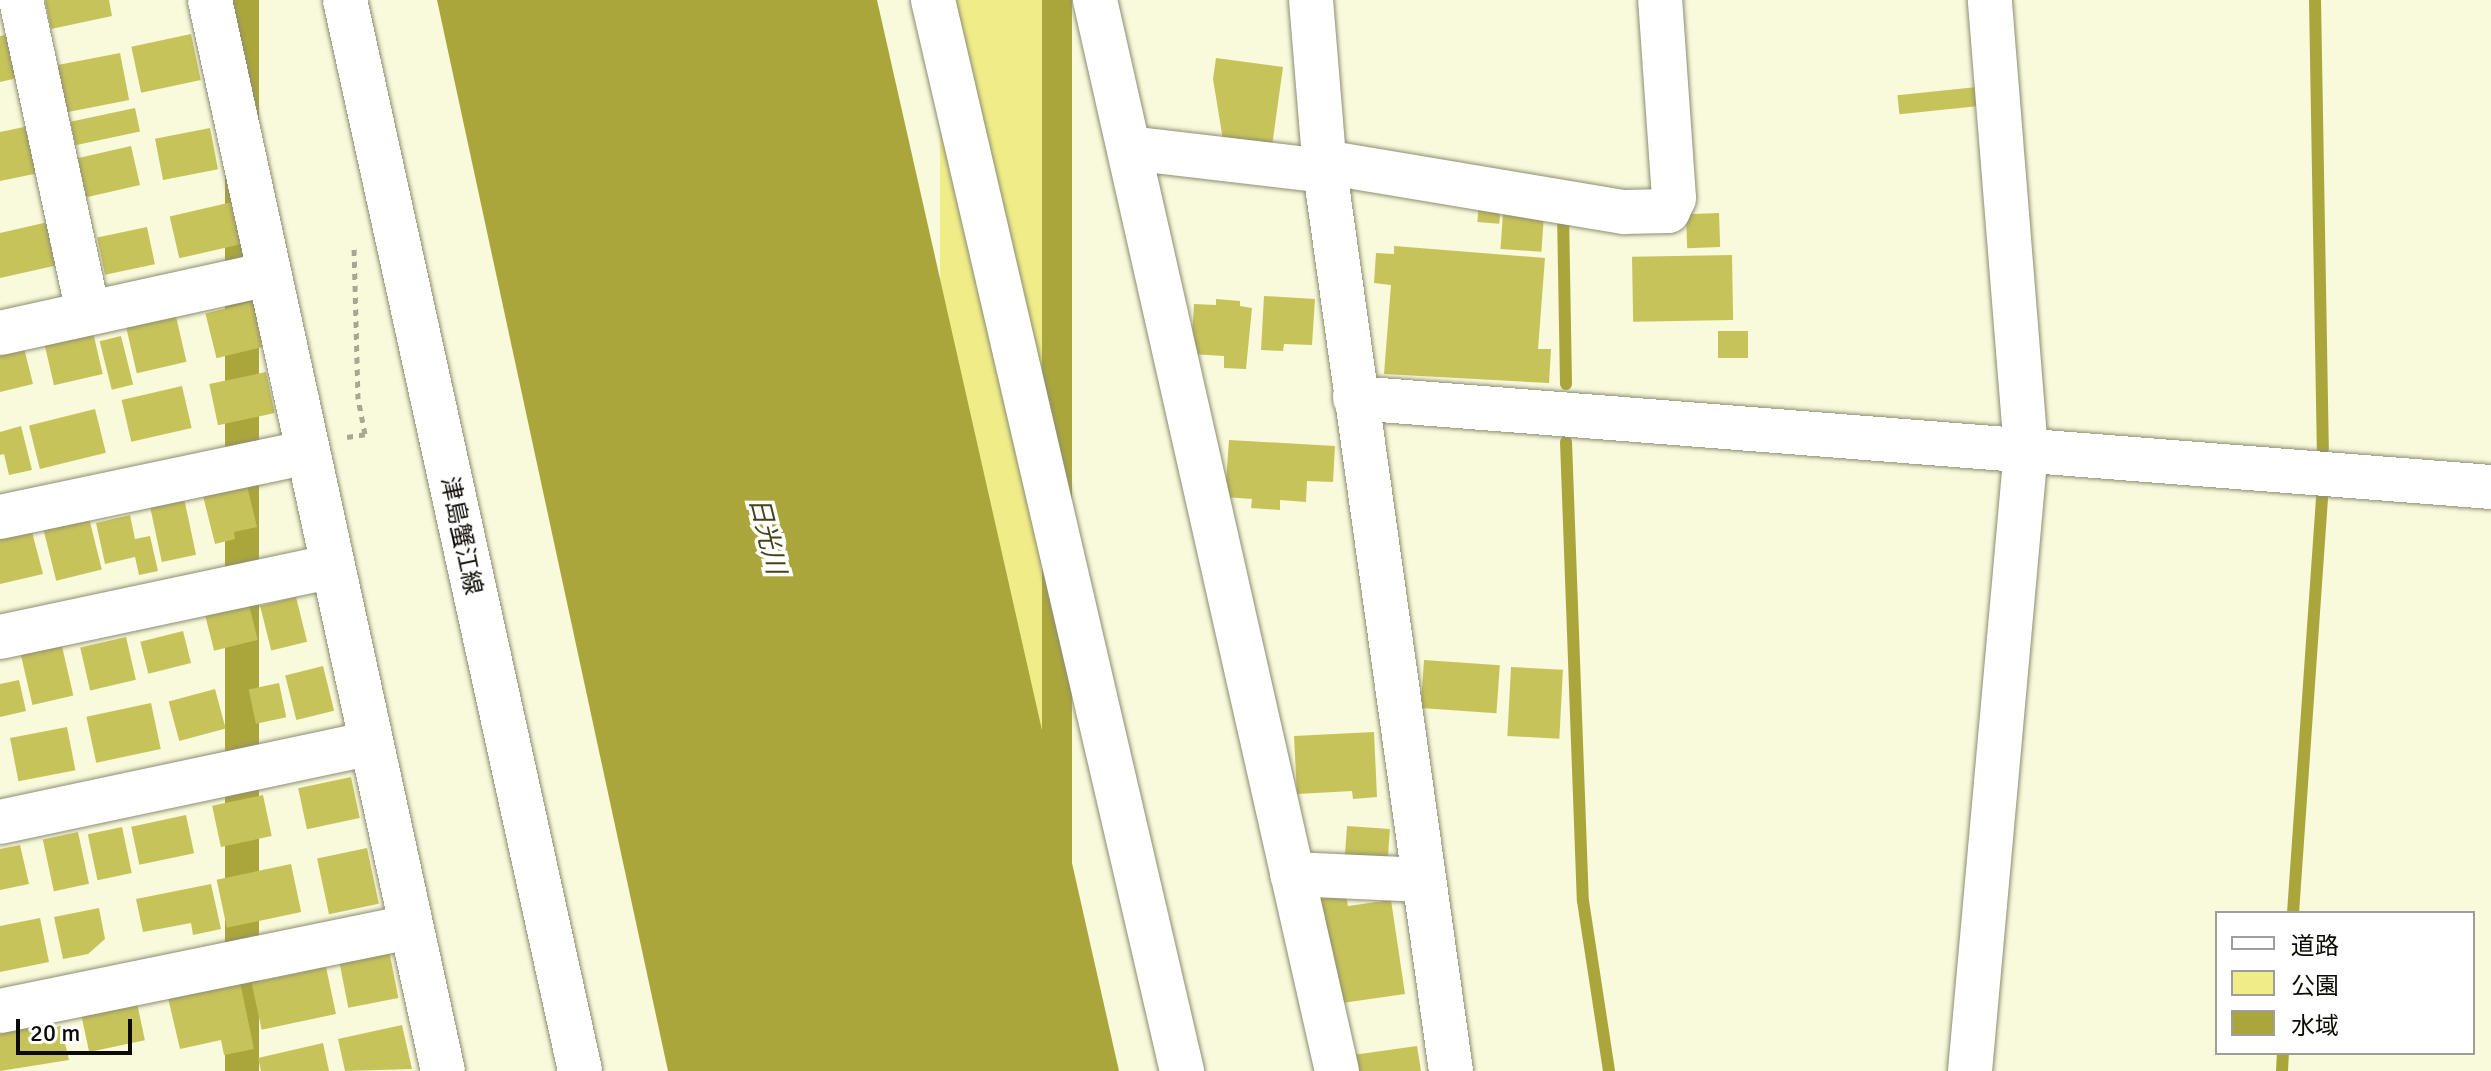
<!DOCTYPE html>
<html>
<head>
<meta charset="utf-8">
<style>
  body { margin:0 }
  #map { position:relative; width:2491px; height:1071px; overflow:hidden; background:#f9f9dc; font-family:Signika,"Noto Sans JP",sans-serif }
  div>[style] { position:absolute }
  .green>* { inset:0; background:#f0ed89; transform-origin:0 0 }
  .water>* { inset:0; background:#aba63c; transform-origin:0 0 }
  .stream>* { height:12px; margin:-6px; padding:0 6px; transform-origin:6px; border-radius:6px; background:#aba63c }
  .building>* { inset:0; background:#c7c35b; transform-origin:0 0 }
  .path>* { height:5px; margin-top:-2.5px; transform-origin:0; background:repeating-linear-gradient(90deg,#a8a892 0 6px,transparent 0 12px) }
  .roads { filter:drop-shadow(0 0 2px #8d8d73) drop-shadow(0 0 2px #8d8d73) }
  .minor>* { height:44px; margin:-22px; padding:0 22px; transform-origin:22px; border-radius:22px; background:#fff }
  .tertiary>* { height:44px; margin:-22px; padding:0 22px; transform-origin:22px; border-radius:22px; background:#fff }
  .secondary>* { height:44px; margin:-22px; padding:0 22px; transform-origin:22px; border-radius:22px; background:#fff }
  span { translate:-50% -50%; white-space:nowrap; text-align:center; line-height:1.15; -webkit-text-stroke:7px #fff; paint-order:stroke }
  .street-label { font-size:24px; color:#0d0c04 }
  .water-label { font-size:26px; color:#454318; font-style:italic }
  .legend { position:absolute; left:2215px; top:911px; width:260px; height:144px; box-sizing:border-box; background:#fff; border:2px solid #9e9e9b; margin:0; padding:10px 14px; list-style:none; font-size:24px; color:#0d0c04 }
  .legend li { display:flex; align-items:center; gap:16px; height:40px }
  .legend b { width:40px; border:2px solid #9e9e9b }
  .scale { position:absolute; left:16px; top:1019px; width:116px; height:36px; box-sizing:border-box; border:4px solid #0d0c04; border-top:0; padding-left:10px; font-size:24px; line-height:28px; white-space:nowrap; color:#0d0c04; -webkit-text-stroke:6px #fff; paint-order:stroke }
</style>
</head>
<body>
<div id="map">
  <div class="green">
    <div style="left:940px;top:0;width:102px;height:1100px"></div>
  </div>
  <div class="water">
    <div style="left:225px;top:0;width:34px;height:1096px"></div>
    <div style="clip-path:polygon(437px 0,877px 0,1119px 1071px,668px 1071px)"></div>
    <div style="left:1042px;top:0;width:30px;height:1098px"></div>
  </div>
  <div class="stream">
    <div style="left:2315px;top:0;width:449px;rotate:89deg"></div>
    <div style="left:1566px;top:384px;width:165px;rotate:-91deg"></div>
    <div style="left:1563px;top:219px;width:9px;rotate:6deg"></div>
    <div style="left:1566px;top:442px;width:459px;rotate:87.9deg"></div>
    <div style="left:1583px;top:901px;width:172px;rotate:81.3deg"></div>
    <div style="left:2293px;top:913px;width:416px;rotate:-86deg"></div>
    <div style="left:2282px;top:1071px;width:18px;rotate:-87deg"></div>
  </div>
  <div class="building">
    <div style="clip-path:polygon(45px 0,109px 0,112px 16px,51px 29px)"></div>
    <div style="clip-path:polygon(11px 34px,22px 77px,0 82px,0 36px)"></div>
    <div style="left:191px;top:34px;width:47px;height:61px;rotate:78deg"></div>
    <div style="left:120px;top:53px;width:48px;height:66px;rotate:79deg"></div>
    <div style="clip-path:polygon(1216px 58px,1283px 67px,1272px 146px,1223px 140px,1213px 79px)"></div>
    <div style="left:1977px;top:87px;width:19px;height:80px;rotate:84deg"></div>
    <div style="left:135px;top:108px;width:24px;height:66px;rotate:78deg"></div>
    <div style="clip-path:polygon(29px 126px,39px 173px,0 181px,0 132px)"></div>
    <div style="left:210px;top:128px;width:42px;height:56px;rotate:79deg"></div>
    <div style="left:131px;top:146px;width:40px;height:55px;rotate:77deg"></div>
    <div style="left:232px;top:202px;width:43px;height:64px;rotate:77deg"></div>
    <div style="left:1479px;top:203px;width:22px;height:19px;rotate:5deg"></div>
    <div style="left:1503px;top:213px;width:41px;height:36px;rotate:4deg"></div>
    <div style="left:1719px;top:213px;width:34px;height:33px;rotate:88deg"></div>
    <div style="clip-path:polygon(48px 222px,58px 265px,0 278px,0 233px)"></div>
    <div style="left:147px;top:227px;width:38px;height:51px;rotate:78deg"></div>
    <div style="clip-path:polygon(1394px 246px,1545px 258px,1538px 349px,1551px 349px,1549px 383px,1384px 374px,1391px 285px,1374px 283px,1376px 253px,1394px 254px)"></div>
    <div style="left:1732px;top:255px;width:65px;height:100px;rotate:89deg"></div>
    <div style="clip-path:polygon(1264px 296px,1315px 299px,1312px 345px,1284px 344px,1283px 351px,1261px 350px)"></div>
    <div style="clip-path:polygon(1216px 299px,1240px 301px,1240px 306px,1252px 308px,1246px 369px,1224px 368px,1224px 356px,1191px 354px,1194px 304px,1216px 305px)"></div>
    <div style="left:252px;top:302px;width:46px;height:48px;rotate:76deg"></div>
    <div style="left:175px;top:312px;width:51px;height:51px;rotate:77deg"></div>
    <div style="left:1748px;top:331px;width:27px;height:30px;rotate:90deg"></div>
    <div style="left:93px;top:332px;width:43px;height:50px;rotate:77deg"></div>
    <div style="left:121px;top:336px;width:50px;height:22px;rotate:76deg"></div>
    <div style="clip-path:polygon(23px 344px,33px 384px,0 392px,0 349px)"></div>
    <div style="left:266px;top:372px;width:42px;height:58px;rotate:78deg"></div>
    <div style="left:182px;top:386px;width:43px;height:62px;rotate:77deg"></div>
    <div style="left:95px;top:409px;width:45px;height:68px;rotate:76deg"></div>
    <div style="clip-path:polygon(21px 426px,32px 470px,9px 475px,4px 454px,0 455px,0 432px)"></div>
    <div style="clip-path:polygon(1229px 440px,1335px 446px,1333px 482px,1307px 481px,1306px 502px,1280px 500px,1280px 510px,1251px 508px,1252px 499px,1225px 497px)"></div>
    <div style="clip-path:polygon(247px 486px,257px 527px,234px 532px,235px 539px,215px 544px,203px 496px)"></div>
    <div style="left:184px;top:498px;width:58px;height:35px;rotate:78deg"></div>
    <div style="clip-path:polygon(130px 515px,135px 539px,150px 536px,158px 571px,139px 575px,135px 557px,105px 564px,96px 523px)"></div>
    <div style="left:89px;top:518px;width:53px;height:47px;rotate:76deg"></div>
    <div style="clip-path:polygon(31px 528px,43px 574px,0 584px,0 536px)"></div>
    <div style="left:296px;top:597px;width:46px;height:37px;rotate:76deg"></div>
    <div style="left:249px;top:605px;width:36px;height:45px;rotate:76deg"></div>
    <div style="left:183px;top:631px;width:33px;height:44px;rotate:76deg"></div>
    <div style="left:126px;top:637px;width:44px;height:47px;rotate:77deg"></div>
    <div style="left:61px;top:642px;width:55px;height:42px;rotate:77deg"></div>
    <div style="left:1424px;top:660px;width:76px;height:48px;rotate:4deg"></div>
    <div style="left:323px;top:666px;width:46px;height:39px;rotate:76deg"></div>
    <div style="left:1511px;top:667px;width:52px;height:69px;rotate:3deg"></div>
    <div style="clip-path:polygon(19px 680px,26px 711px,0 717px,0 684px)"></div>
    <div style="left:279px;top:683px;width:35px;height:31px;rotate:78deg"></div>
    <div style="left:215px;top:689px;width:41px;height:48px;rotate:75deg"></div>
    <div style="left:151px;top:703px;width:47px;height:66px;rotate:78deg"></div>
    <div style="left:67px;top:727px;width:44px;height:58px;rotate:79deg"></div>
    <div style="clip-path:polygon(1374px 732px,1377px 797px,1353px 799px,1352px 791px,1297px 794px,1294px 736px)"></div>
    <div style="left:351px;top:777px;width:42px;height:54px;rotate:78deg"></div>
    <div style="left:263px;top:795px;width:42px;height:52px;rotate:78deg"></div>
    <div style="left:186px;top:815px;width:39px;height:56px;rotate:78deg"></div>
    <div style="left:1347px;top:826px;width:43px;height:31px;rotate:4deg"></div>
    <div style="left:122px;top:827px;width:47px;height:35px;rotate:78deg"></div>
    <div style="left:78px;top:832px;width:53px;height:36px;rotate:78deg"></div>
    <div style="clip-path:polygon(20px 845px,29px 884px,0 890px,0 849px)"></div>
    <div style="left:367px;top:848px;width:57px;height:51px;rotate:78deg"></div>
    <div style="left:291px;top:864px;width:49px;height:76px;rotate:78deg"></div>
    <div style="clip-path:polygon(211px 884px,221px 929px,193px 935px,191px 923px,143px 932px,136px 899px)"></div>
    <div style="clip-path:polygon(1346px 895px,1348px 906px,1391px 900px,1405px 994px,1335px 1004px,1319px 899px)"></div>
    <div style="clip-path:polygon(99px 908px,105px 939px,88px 954px,63px 959px,54px 917px)"></div>
    <div style="clip-path:polygon(40px 918px,49px 962px,0 972px,0 926px)"></div>
    <div style="left:389px;top:950px;width:49px;height:51px;rotate:79deg"></div>
    <div style="left:326px;top:967px;width:48px;height:76px;rotate:78deg"></div>
    <div style="clip-path:polygon(240px 982px,254px 1049px,224px 1055px,221px 1040px,180px 1049px,168px 998px)"></div>
    <div style="left:137px;top:1003px;width:38px;height:57px;rotate:78deg"></div>
    <div style="clip-path:polygon(39px 1020px,41px 1030px,61px 1026px,69px 1060px,0 1071px,0 1028px)"></div>
    <div style="clip-path:polygon(402px 1025px,412px 1069px,345px 1071px,338px 1039px)"></div>
    <div style="clip-path:polygon(323px 1043px,329px 1071px,261px 1071px,258px 1058px)"></div>
    <div style="clip-path:polygon(1417px 1046px,1421px 1071px,1355px 1071px,1353px 1055px)"></div>
  </div>
  <div class="path">
    <div style="left:347px;top:437px;width:18px;rotate:-9deg"></div>
    <div style="left:365px;top:434px;width:36px;rotate:-101deg"></div>
    <div style="left:358px;top:399px;width:152px;rotate:-91.5deg"></div>
  </div>
  <div class="roads">
    <div class="minor">
      <div style="left:21px;top:0;width:320px;rotate:77.9deg"></div>
      <div style="left:210px;top:0;width:1096px;rotate:77.73deg"></div>
      <div style="left:933px;top:0;width:1100px;rotate:76.91deg"></div>
      <div style="left:1095px;top:0;width:1098px;rotate:77.27deg"></div>
      <div style="left:1129px;top:148px;width:197px;rotate:6.7deg"></div>
      <div style="left:1324px;top:162px;width:304px;rotate:9.5deg"></div>
      <div style="left:1624px;top:212px;width:44px;rotate:-1.3deg"></div>
      <div style="left:1668px;top:211px;width:14px;rotate:-65deg"></div>
      <div style="left:1674px;top:198px;width:198px;rotate:-94deg"></div>
      <div style="left:0;top:333px;width:275px;rotate:-12.4deg"></div>
      <div style="left:1355px;top:398px;width:1139px;rotate:4.48deg"></div>
      <div style="left:0;top:517px;width:315px;rotate:-11.9deg"></div>
      <div style="left:0;top:637px;width:340px;rotate:-12deg"></div>
      <div style="left:0;top:822px;width:379px;rotate:-12deg"></div>
      <div style="left:1292px;top:874px;width:132px;rotate:2.6deg"></div>
      <div style="left:0;top:1011px;width:419px;rotate:-11.6deg"></div>
      <div style="left:1970px;top:1071px;width:624px;rotate:-84.85deg"></div>
      <div style="left:2026px;top:450px;width:451px;rotate:-94.6deg"></div>
    </div>
    <div class="tertiary">
      <div style="left:1311px;top:0;width:172px;rotate:85.3deg"></div>
      <div style="left:1325px;top:171px;width:909px;rotate:82.03deg"></div>
    </div>
    <div class="secondary">
      <div style="left:345px;top:0;width:1096px;rotate:77.62deg"></div>
    </div>
  </div>
  <div class="street-label">
    <span style="left:461px;top:536px;rotate:78deg">津島蟹江線</span>
  </div>
  <div class="water-label">
    <span style="left:766px;top:536px;rotate:76deg">日光川</span>
  </div>
  <ul class="legend">
  <li><b style="height:10px;background:#fff"></b>道路</li>
  <li><b style="height:22px;background:#f0ed89"></b>公園</li>
  <li><b style="height:22px;background:#aba63c"></b>水域</li>
  </ul>
  <div class="scale">20 m</div>
</div>
</body>
</html>
